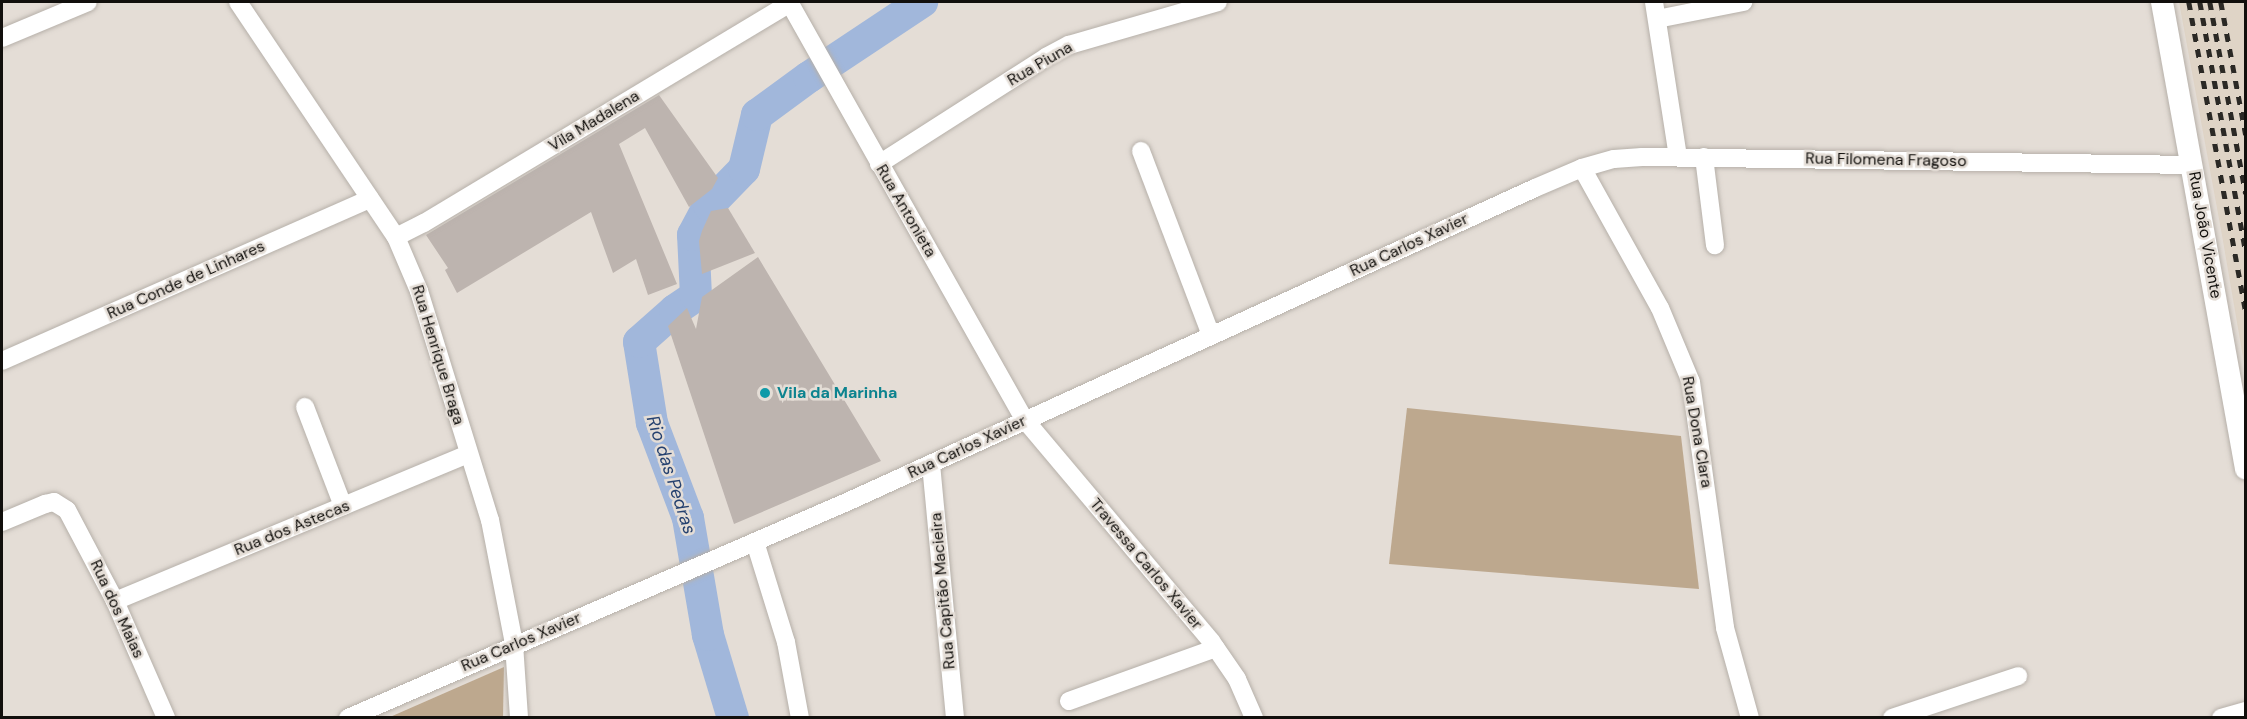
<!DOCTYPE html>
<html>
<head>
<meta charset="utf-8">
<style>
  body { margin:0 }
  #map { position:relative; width:2247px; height:719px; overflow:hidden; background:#e4ddd6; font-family:"DM Sans",sans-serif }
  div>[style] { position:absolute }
  .built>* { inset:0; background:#dfd4c6 }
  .green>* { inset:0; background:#bda88e }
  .river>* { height:32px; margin:-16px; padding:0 16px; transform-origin:16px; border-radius:16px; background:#a1b7db }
  .building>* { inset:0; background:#bdb4af }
  .roads { filter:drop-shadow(0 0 2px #b6b0a9) drop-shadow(0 0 2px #b6b0a9) }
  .minor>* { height:18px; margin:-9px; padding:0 9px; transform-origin:9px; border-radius:9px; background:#fff }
  .major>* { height:22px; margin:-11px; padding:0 11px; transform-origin:11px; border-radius:11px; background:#fff }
  .rail>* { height:4.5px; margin-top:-2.25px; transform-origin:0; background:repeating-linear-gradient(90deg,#2b2925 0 8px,transparent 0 16px) }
  .dots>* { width:16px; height:16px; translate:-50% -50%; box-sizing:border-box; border:3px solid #e4ddd6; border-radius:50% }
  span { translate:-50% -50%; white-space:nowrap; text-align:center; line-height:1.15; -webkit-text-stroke:5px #e4ddd6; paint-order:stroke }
  .street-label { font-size:16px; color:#110f0c }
  .culture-label { font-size:16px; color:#0d838f; font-weight:700 }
  .left { translate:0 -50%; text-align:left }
  .water-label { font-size:18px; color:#25416f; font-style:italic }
  .frame { position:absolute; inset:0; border:3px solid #110f0c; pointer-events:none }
</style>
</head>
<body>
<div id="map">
  <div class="built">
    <div style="clip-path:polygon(2179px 2px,2245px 2px,2245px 369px,2222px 235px)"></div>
  </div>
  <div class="green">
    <div style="clip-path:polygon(1407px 408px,1681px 436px,1699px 589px,1389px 564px)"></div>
    <div style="clip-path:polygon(504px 667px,503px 717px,390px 717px)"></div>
  </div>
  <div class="river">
    <div style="left:733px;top:718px;width:87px;rotate:-106.8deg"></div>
    <div style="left:708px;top:635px;width:119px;rotate:-99.7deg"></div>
    <div style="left:688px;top:518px;width:102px;rotate:-110.8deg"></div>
    <div style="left:652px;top:423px;width:82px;rotate:-99.1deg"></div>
    <div style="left:639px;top:342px;width:48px;rotate:-41.6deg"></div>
    <div style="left:675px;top:310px;width:25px;rotate:-34deg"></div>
    <div style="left:696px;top:296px;width:61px;rotate:-92.8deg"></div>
    <div style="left:693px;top:235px;width:34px;rotate:-62deg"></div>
    <div style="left:709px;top:205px;width:50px;rotate:-45.8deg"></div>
    <div style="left:744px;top:169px;width:56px;rotate:-76.5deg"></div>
    <div style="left:757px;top:115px;width:64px;rotate:-36.2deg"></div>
    <div style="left:809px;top:77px;width:136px;rotate:-33.6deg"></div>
  </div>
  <div class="building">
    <div style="clip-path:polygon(659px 95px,718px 178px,712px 189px,689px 207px,645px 128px,619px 144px,677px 284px,648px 295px,636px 259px,613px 273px,591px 212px,457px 293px,445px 270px,448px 268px,426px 235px)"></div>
    <div style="clip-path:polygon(728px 208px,755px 253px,702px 274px,699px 241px,702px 231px,711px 211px)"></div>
    <div style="clip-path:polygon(758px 257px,881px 461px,734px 524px,668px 326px,687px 308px,696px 329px,702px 297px)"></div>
  </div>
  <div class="roads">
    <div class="minor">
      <div style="left:238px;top:2px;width:283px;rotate:56.1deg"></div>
      <div style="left:396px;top:237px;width:59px;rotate:66.9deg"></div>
      <div style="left:419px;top:291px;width:240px;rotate:72.8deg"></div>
      <div style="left:490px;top:520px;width:126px;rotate:79deg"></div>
      <div style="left:514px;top:644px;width:74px;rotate:86.1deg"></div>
      <div style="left:789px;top:2px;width:480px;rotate:60.6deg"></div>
      <div style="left:1025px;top:420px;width:289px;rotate:49.9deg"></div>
      <div style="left:1211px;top:641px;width:46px;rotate:55.6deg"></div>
      <div style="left:1237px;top:679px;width:43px;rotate:66.4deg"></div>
      <div style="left:1654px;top:2px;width:157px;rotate:81.2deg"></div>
      <div style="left:1657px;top:19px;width:88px;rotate:-11.2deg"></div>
      <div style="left:2px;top:38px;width:93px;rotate:-22.7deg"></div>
      <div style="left:1141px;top:151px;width:197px;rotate:69.2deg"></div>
      <div style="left:1704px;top:157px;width:89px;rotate:82.9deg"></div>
      <div style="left:879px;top:164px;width:198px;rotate:-32.6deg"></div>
      <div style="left:1046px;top:57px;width:26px;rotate:-28deg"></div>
      <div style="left:1069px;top:45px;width:155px;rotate:-16.1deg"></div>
      <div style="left:1582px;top:168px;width:160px;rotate:60.9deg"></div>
      <div style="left:1660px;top:308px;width:80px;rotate:67.3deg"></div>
      <div style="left:1691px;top:382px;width:248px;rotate:82.1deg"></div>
      <div style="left:1725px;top:628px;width:93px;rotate:74.5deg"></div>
      <div style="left:396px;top:237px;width:31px;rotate:-27deg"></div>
      <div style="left:424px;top:223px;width:427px;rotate:-31deg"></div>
      <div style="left:2px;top:361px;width:402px;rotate:-23.8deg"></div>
      <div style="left:305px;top:407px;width:106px;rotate:69deg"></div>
      <div style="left:931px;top:464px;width:255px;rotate:84.6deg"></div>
      <div style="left:2px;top:522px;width:47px;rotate:-22.7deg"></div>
      <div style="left:45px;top:504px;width:9px;rotate:-13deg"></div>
      <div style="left:54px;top:502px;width:15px;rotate:32deg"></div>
      <div style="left:67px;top:510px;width:103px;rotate:62.2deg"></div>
      <div style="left:115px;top:601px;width:128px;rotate:66.4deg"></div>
      <div style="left:755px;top:542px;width:105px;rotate:72.8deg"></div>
      <div style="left:786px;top:642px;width:77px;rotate:79.6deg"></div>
      <div style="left:115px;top:601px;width:382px;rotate:-22.6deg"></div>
      <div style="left:1069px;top:701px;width:156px;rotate:-19.8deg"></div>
      <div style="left:348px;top:718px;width:544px;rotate:-23.41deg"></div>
      <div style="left:847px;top:502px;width:756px;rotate:-24.53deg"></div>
      <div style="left:1535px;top:188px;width:51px;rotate:-23.1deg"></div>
      <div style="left:1582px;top:168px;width:33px;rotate:-16deg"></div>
      <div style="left:1614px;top:159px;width:28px;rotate:-4deg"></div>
      <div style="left:1642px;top:157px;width:550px;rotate:0.83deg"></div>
      <div style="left:1892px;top:718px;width:133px;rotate:-18.4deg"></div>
      <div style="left:2221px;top:718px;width:26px;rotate:-16deg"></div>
    </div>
    <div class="major">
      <div style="left:2162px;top:2px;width:474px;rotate:79.8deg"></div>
    </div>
  </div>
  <div class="rail">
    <div style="left:2189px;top:2px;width:317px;rotate:79.6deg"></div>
    <div style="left:2200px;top:2px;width:254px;rotate:79.6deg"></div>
    <div style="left:2210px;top:2px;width:195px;rotate:79.4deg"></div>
    <div style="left:2221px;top:2px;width:135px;rotate:79.4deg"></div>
  </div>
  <div class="dots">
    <div style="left:765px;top:393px;background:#0f9aa8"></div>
  </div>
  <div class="street-label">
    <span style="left:1040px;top:64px;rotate:-30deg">Rua Piuna</span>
    <span style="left:594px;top:121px;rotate:-31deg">Vila Madalena</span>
    <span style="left:1886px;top:160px;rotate:1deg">Rua Filomena Fragoso</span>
    <span style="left:906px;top:211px;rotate:60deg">Rua Antonieta</span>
    <span style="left:2205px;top:235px;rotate:80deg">Rua João Vicente</span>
    <span style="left:1409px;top:245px;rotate:-25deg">Rua Carlos Xavier</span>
    <span style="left:186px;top:280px;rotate:-24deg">Rua Conde de Linhares</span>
    <span style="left:438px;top:355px;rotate:73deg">Rua Henrique Braga</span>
    <span style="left:1697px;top:432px;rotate:80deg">Rua Dona Clara</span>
    <span style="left:967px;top:447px;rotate:-25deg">Rua Carlos Xavier</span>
    <span style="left:292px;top:528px;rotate:-22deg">Rua dos Astecas</span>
    <span style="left:1146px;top:564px;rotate:50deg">Travessa Carlos Xavier</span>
    <span style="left:943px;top:591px;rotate:-95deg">Rua Capitão Macieira</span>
    <span style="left:117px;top:609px;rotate:65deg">Rua dos Maias</span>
    <span style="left:521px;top:642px;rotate:-23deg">Rua Carlos Xavier</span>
  </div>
  <div class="culture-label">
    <span class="left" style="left:777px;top:393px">Vila da Marinha</span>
  </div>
  <div class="water-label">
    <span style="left:671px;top:475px;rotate:72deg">Rio das Pedras</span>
  </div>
  <div class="frame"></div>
</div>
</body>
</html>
